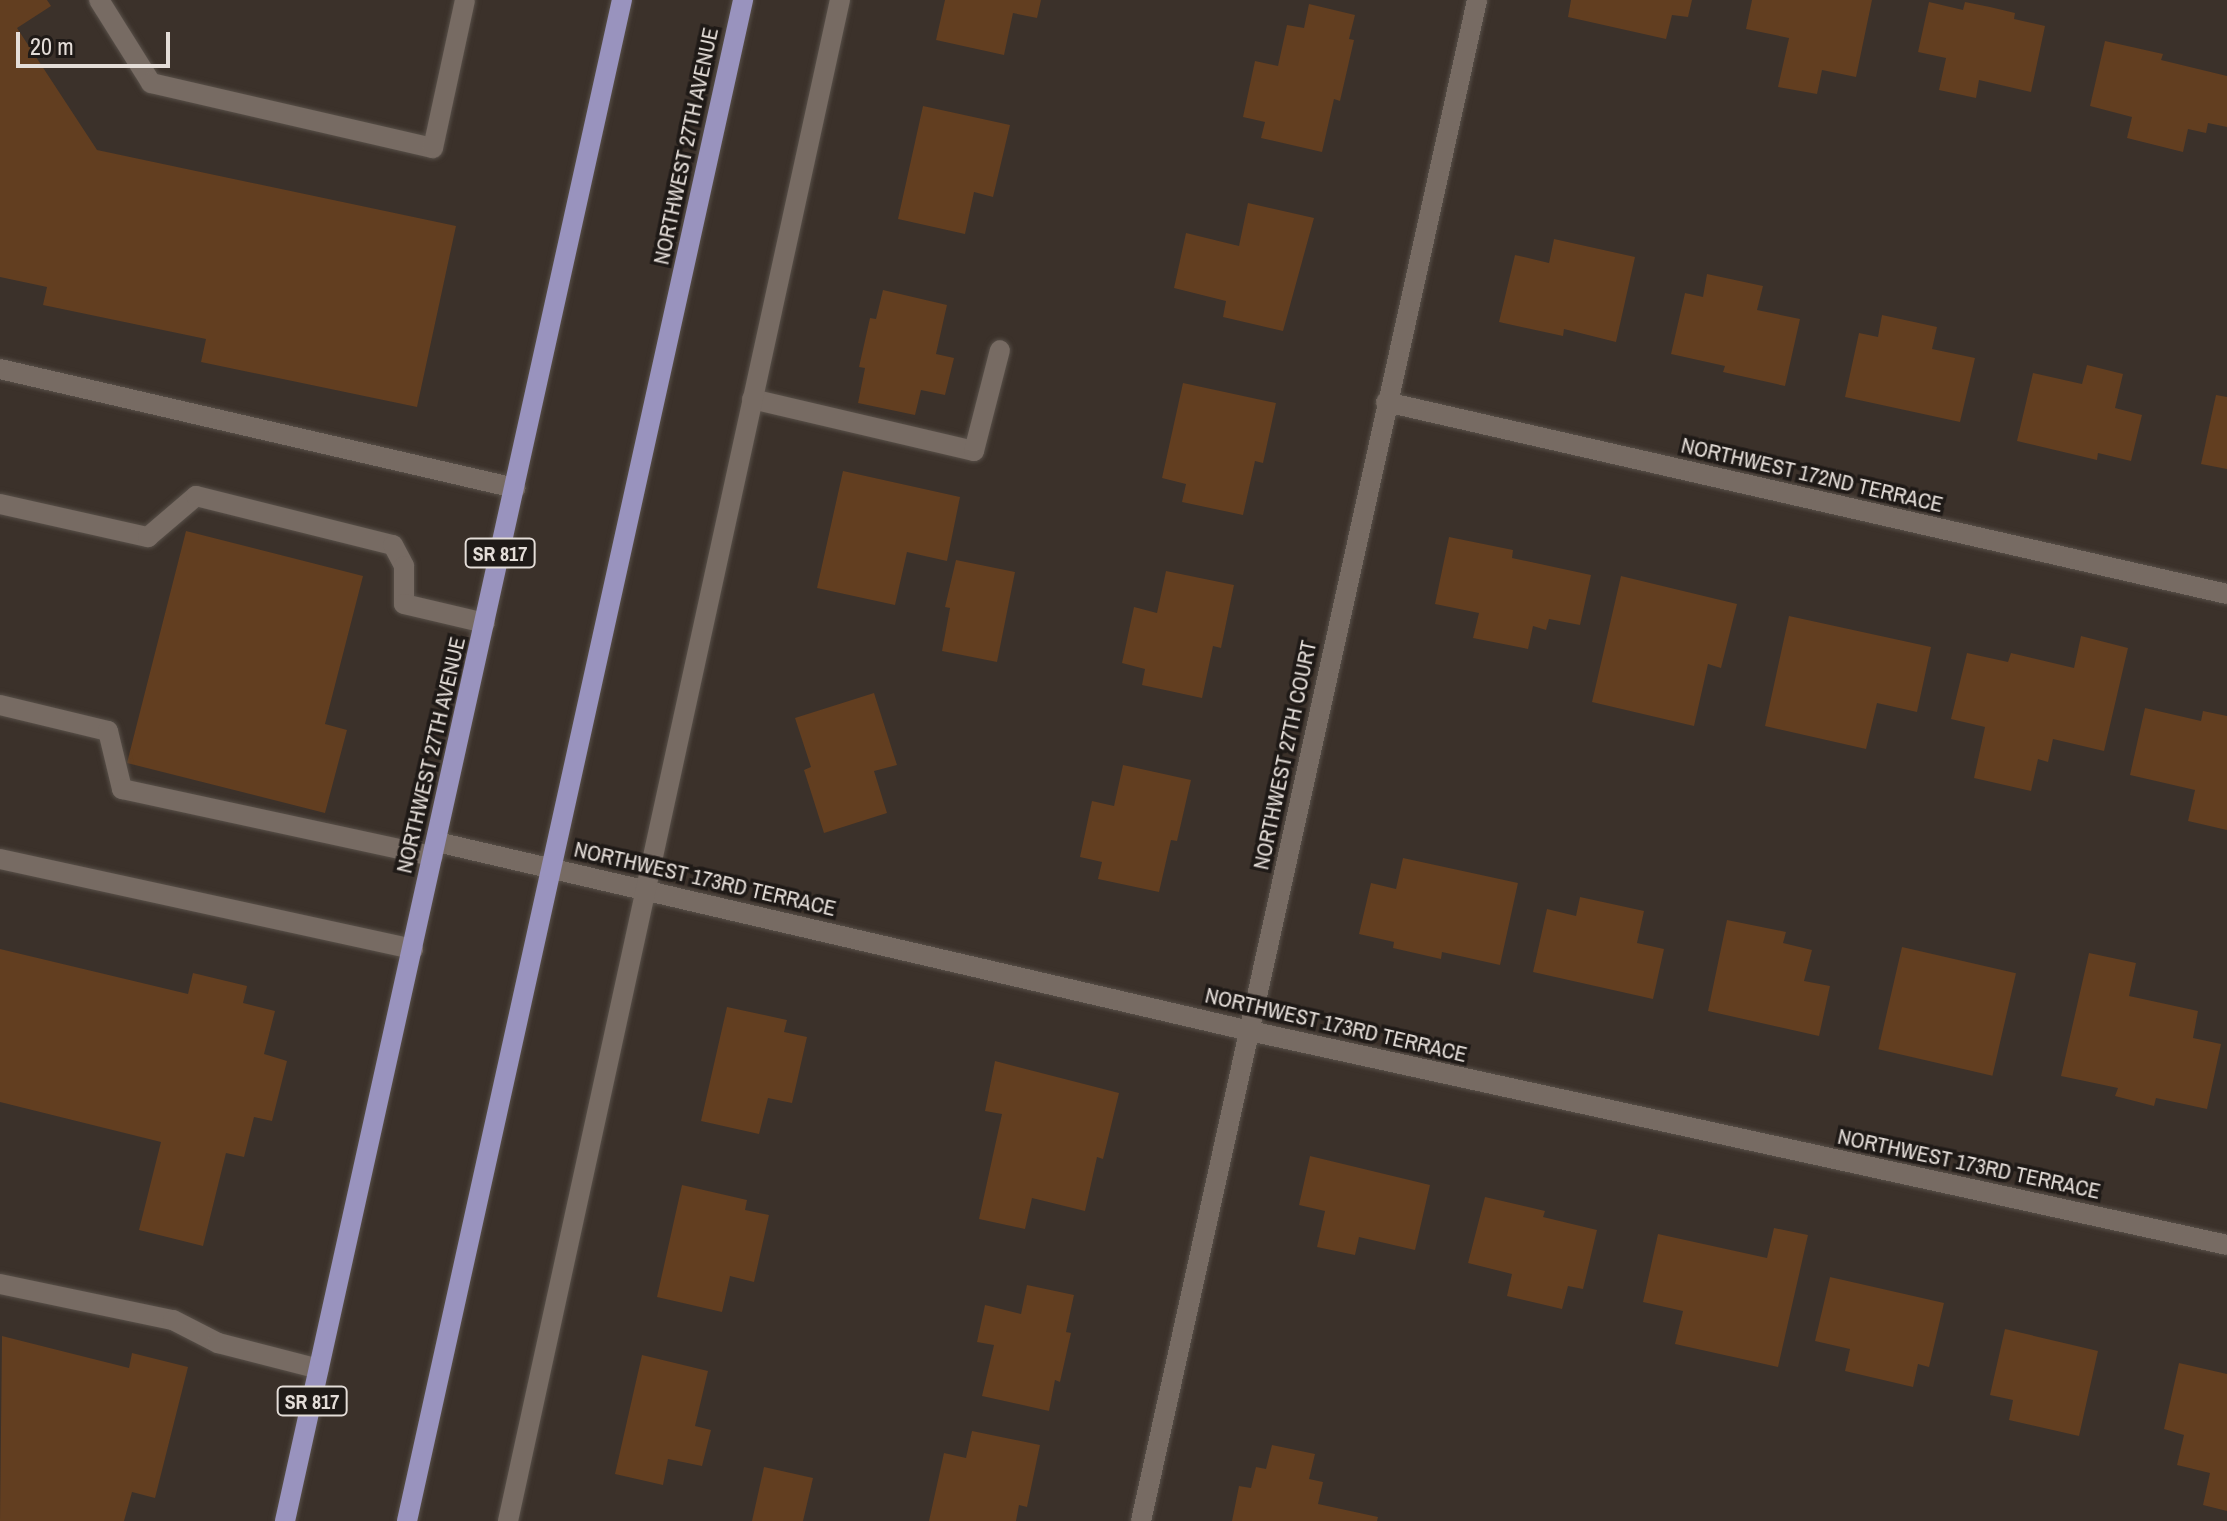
<!DOCTYPE html>
<html>
<head>
<meta charset="utf-8">
<style>
  body { margin:0 }
  #map { position:relative; width:2227px; height:1521px; overflow:hidden; background:#3b312a; font-family:"Archivo Narrow",sans-serif }
  div>[style] { position:absolute }
  .building>* { inset:0; background:#623e20; transform-origin:0 0 }
  .roads { filter:drop-shadow(0 0 2px #585049) drop-shadow(0 0 2px #585049) }
  .lane>* { height:20px; margin:-10px; padding:0 10px; transform-origin:10px; border-radius:10px; background:#776b63 }
  .street>* { height:20px; margin:-10px; padding:0 10px; transform-origin:10px; border-radius:10px; background:#776b63 }
  .primary>* { height:20px; margin:-10px; padding:0 10px; transform-origin:10px; border-radius:10px; background:#9993be }
  span { translate:-50% -50%; white-space:nowrap; text-align:center; line-height:1.15; -webkit-text-stroke:7px #1f1a17; paint-order:stroke }
  .shield-label span { padding:2px 6px; background:#1f1a17; border:2px solid; border-radius:6px; -webkit-text-stroke-width:0 }
  .shield-label { font-size:20px; color:#e4ddd8; font-weight:700 }
  .street-label { font-size:22px; color:#e4ddd8 }
  .scale { position:absolute; left:16px; top:32px; width:154px; height:36px; box-sizing:border-box; border:4px solid #e4ddd8; border-top:0; padding-left:10px; font-size:24px; line-height:28px; white-space:nowrap; color:#e4ddd8; -webkit-text-stroke:6px #1f1a17; paint-order:stroke }
</style>
</head>
<body>
<div id="map">
  <div class="building">
    <div style="clip-path:polygon(0 0,47px 0,51px 6px,17px 28px,97px 150px,456px 226px,417px 407px,201px 362px,206px 339px,43px 305px,47px 287px,0 277px)"></div>
    <div style="clip-path:polygon(945px 0,1041px 0,1037px 18px,1013px 13px,1004px 55px,936px 40px)"></div>
    <div style="clip-path:polygon(1571px 0,1692px 0,1688px 17px,1672px 15px,1666px 39px,1568px 17px)"></div>
    <div style="clip-path:polygon(1752px 0,1872px 0,1856px 77px,1822px 70px,1817px 94px,1778px 87px,1789px 38px,1746px 29px)"></div>
    <div style="clip-path:polygon(1929px 2px,1963px 10px,1965px 2px,1990px 7px,2015px 13px,2014px 19px,2045px 26px,2031px 92px,1979px 80px,1976px 98px,1939px 90px,1946px 58px,1918px 52px)"></div>
    <div style="clip-path:polygon(1309px 4px,1355px 15px,1349px 39px,1354px 40px,1340px 101px,1334px 99px,1322px 152px,1261px 138px,1265px 122px,1243px 117px,1255px 61px,1278px 66px,1287px 25px,1304px 28px)"></div>
    <div style="clip-path:polygon(2105px 41px,2163px 54px,2161px 60px,2227px 76px,2227px 127px,2208px 123px,2206px 133px,2188px 129px,2183px 152px,2127px 138px,2132px 117px,2090px 106px)"></div>
    <div style="clip-path:polygon(923px 106px,1010px 125px,993px 197px,974px 192px,965px 234px,898px 219px)"></div>
    <div style="clip-path:polygon(1248px 203px,1314px 218px,1283px 331px,1223px 317px,1226px 301px,1174px 288px,1186px 233px,1239px 246px)"></div>
    <div style="clip-path:polygon(1554px 239px,1635px 257px,1616px 342px,1564px 329px,1563px 336px,1499px 322px,1515px 255px,1549px 263px)"></div>
    <div style="clip-path:polygon(1707px 274px,1763px 286px,1757px 310px,1800px 319px,1785px 386px,1723px 372px,1725px 366px,1671px 354px,1685px 293px,1703px 297px)"></div>
    <div style="clip-path:polygon(883px 290px,947px 305px,936px 354px,954px 358px,945px 395px,921px 390px,915px 415px,858px 403px,865px 368px,859px 367px,870px 318px,876px 319px)"></div>
    <div style="clip-path:polygon(1882px 315px,1937px 327px,1932px 349px,1975px 358px,1960px 422px,1845px 397px,1859px 333px,1878px 337px)"></div>
    <div style="clip-path:polygon(2087px 365px,2123px 374px,2115px 408px,2142px 415px,2131px 461px,2098px 453px,2097px 460px,2017px 441px,2033px 373px,2082px 384px)"></div>
    <div style="clip-path:polygon(1183px 383px,1276px 403px,1263px 463px,1255px 461px,1243px 515px,1182px 502px,1186px 484px,1162px 478px)"></div>
    <div style="clip-path:polygon(2216px 395px,2227px 397px,2227px 469px,2201px 464px)"></div>
    <div style="clip-path:polygon(843px 471px,960px 497px,947px 561px,907px 552px,895px 605px,817px 588px)"></div>
    <div style="clip-path:polygon(186px 531px,363px 576px,325px 724px,347px 730px,325px 813px,127px 763px)"></div>
    <div style="clip-path:polygon(1449px 537px,1513px 550px,1512px 558px,1591px 575px,1580px 625px,1549px 619px,1546px 630px,1533px 626px,1528px 649px,1473px 638px,1479px 613px,1435px 604px)"></div>
    <div style="clip-path:polygon(956px 560px,1015px 572px,997px 662px,942px 651px,950px 608px,945px 607px)"></div>
    <div style="clip-path:polygon(1166px 571px,1234px 585px,1221px 648px,1213px 646px,1202px 698px,1142px 685px,1145px 669px,1122px 663px,1134px 607px,1157px 613px)"></div>
    <div style="clip-path:polygon(1621px 576px,1737px 604px,1721px 668px,1708px 664px,1694px 726px,1592px 702px)"></div>
    <div style="clip-path:polygon(1789px 616px,1931px 647px,1917px 712px,1877px 703px,1866px 749px,1765px 726px)"></div>
    <div style="clip-path:polygon(2081px 636px,2128px 648px,2104px 751px,2053px 739px,2048px 762px,2038px 759px,2031px 791px,1974px 778px,1985px 727px,1951px 719px,1967px 653px,2008px 662px,2011px 653px,2074px 668px)"></div>
    <div style="clip-path:polygon(874px 693px,897px 765px,874px 771px,887px 813px,824px 833px,804px 770px,811px 767px,795px 718px)"></div>
    <div style="clip-path:polygon(2145px 708px,2201px 721px,2203px 711px,2227px 716px,2227px 830px,2188px 821px,2195px 790px,2130px 775px)"></div>
    <div style="clip-path:polygon(1123px 765px,1191px 780px,1177px 841px,1171px 840px,1159px 892px,1098px 879px,1102px 862px,1080px 857px,1092px 801px,1114px 806px)"></div>
    <div style="clip-path:polygon(1403px 858px,1518px 883px,1500px 965px,1442px 952px,1441px 959px,1393px 948px,1394px 942px,1359px 934px,1371px 883px,1396px 889px)"></div>
    <div style="clip-path:polygon(1580px 897px,1644px 911px,1637px 943px,1664px 949px,1653px 999px,1533px 972px,1547px 909px,1576px 916px)"></div>
    <div style="clip-path:polygon(1727px 920px,1786px 932px,1783px 943px,1812px 950px,1804px 981px,1830px 986px,1819px 1036px,1708px 1011px)"></div>
    <div style="left:1902px;top:947px;width:117px;height:105px;rotate:13deg"></div>
    <div style="clip-path:polygon(0 949px,188px 994px,193px 973px,247px 986px,243px 1003px,275px 1011px,264px 1054px,287px 1061px,272px 1121px,254px 1117px,244px 1157px,226px 1153px,203px 1246px,139px 1230px,161px 1142px,0 1102px)"></div>
    <div style="clip-path:polygon(2089px 953px,2136px 963px,2129px 996px,2198px 1011px,2193px 1038px,2221px 1044px,2207px 1109px,2156px 1098px,2154px 1106px,2115px 1096px,2118px 1088px,2061px 1076px)"></div>
    <div style="clip-path:polygon(727px 1007px,787px 1020px,784px 1032px,807px 1037px,792px 1103px,768px 1098px,759px 1134px,701px 1121px)"></div>
    <div style="clip-path:polygon(995px 1061px,1119px 1093px,1103px 1159px,1097px 1157px,1085px 1211px,1032px 1198px,1025px 1229px,979px 1219px,1002px 1114px,985px 1111px)"></div>
    <div style="clip-path:polygon(1310px 1156px,1430px 1185px,1415px 1250px,1359px 1237px,1355px 1255px,1317px 1247px,1325px 1211px,1299px 1205px)"></div>
    <div style="clip-path:polygon(682px 1185px,747px 1200px,745px 1210px,769px 1215px,754px 1282px,730px 1276px,722px 1312px,657px 1297px)"></div>
    <div style="clip-path:polygon(1485px 1197px,1545px 1211px,1543px 1217px,1597px 1230px,1583px 1289px,1568px 1286px,1562px 1309px,1507px 1296px,1512px 1274px,1468px 1263px)"></div>
    <div style="clip-path:polygon(1774px 1228px,1808px 1235px,1778px 1367px,1675px 1344px,1683px 1311px,1643px 1302px,1658px 1234px,1767px 1258px)"></div>
    <div style="clip-path:polygon(1830px 1277px,1944px 1303px,1929px 1367px,1918px 1364px,1913px 1387px,1845px 1371px,1850px 1349px,1815px 1341px)"></div>
    <div style="clip-path:polygon(1027px 1285px,1074px 1295px,1066px 1332px,1071px 1333px,1060px 1382px,1055px 1380px,1049px 1411px,982px 1396px,994px 1345px,977px 1342px,985px 1305px,1021px 1314px)"></div>
    <div style="clip-path:polygon(2005px 1329px,2098px 1351px,2079px 1436px,2009px 1420px,2013px 1400px,1990px 1395px)"></div>
    <div style="clip-path:polygon(2px 1336px,129px 1368px,132px 1353px,188px 1367px,155px 1498px,132px 1492px,124px 1521px,0 1521px)"></div>
    <div style="clip-path:polygon(642px 1355px,708px 1371px,695px 1426px,711px 1430px,702px 1466px,668px 1459px,663px 1485px,615px 1474px)"></div>
    <div style="clip-path:polygon(2179px 1363px,2227px 1374px,2227px 1511px,2203px 1505px,2210px 1473px,2177px 1465px,2184px 1435px,2164px 1429px)"></div>
    <div style="clip-path:polygon(972px 1431px,1040px 1445px,1027px 1507px,1019px 1505px,1016px 1521px,929px 1521px,944px 1453px,966px 1458px)"></div>
    <div style="clip-path:polygon(1272px 1445px,1315px 1454px,1309px 1479px,1323px 1482px,1318px 1504px,1378px 1517px,1377px 1521px,1232px 1521px,1239px 1486px,1251px 1488px,1256px 1467px,1266px 1469px)"></div>
    <div style="clip-path:polygon(764px 1467px,813px 1478px,803px 1521px,752px 1521px)"></div>
  </div>
  <div class="roads">
    <div class="lane">
      <div style="left:99px;top:0;width:98px;rotate:57.9deg"></div>
      <div style="left:151px;top:83px;width:289px;rotate:13deg"></div>
      <div style="left:433px;top:148px;width:151px;rotate:-77.8deg"></div>
      <div style="left:0;top:369px;width:529px;rotate:13.01deg"></div>
      <div style="left:752px;top:399px;width:228px;rotate:13.2deg"></div>
      <div style="left:974px;top:451px;width:104px;rotate:-75.6deg"></div>
      <div style="left:0;top:504px;width:152px;rotate:12.6deg"></div>
      <div style="left:148px;top:537px;width:63px;rotate:-40.5deg"></div>
      <div style="left:196px;top:496px;width:203px;rotate:14deg"></div>
      <div style="left:393px;top:545px;width:24px;rotate:62deg"></div>
      <div style="left:404px;top:566px;width:38px;rotate:90deg"></div>
      <div style="left:404px;top:604px;width:83px;rotate:13.2deg"></div>
      <div style="left:0;top:705px;width:111px;rotate:13.5deg"></div>
      <div style="left:108px;top:731px;width:60px;rotate:76.4deg"></div>
      <div style="left:122px;top:789px;width:318px;rotate:12.2deg"></div>
      <div style="left:0;top:859px;width:423px;rotate:12.3deg"></div>
      <div style="left:0;top:1284px;width:177px;rotate:11.8deg"></div>
      <div style="left:173px;top:1320px;width:51px;rotate:27.1deg"></div>
      <div style="left:218px;top:1343px;width:104px;rotate:14.4deg"></div>
    </div>
    <div class="street">
      <div style="left:1386px;top:402px;width:863px;rotate:12.86deg"></div>
      <div style="left:437px;top:842px;width:835px;rotate:13.09deg"></div>
      <div style="left:1250px;top:1031px;width:1000px;rotate:12.35deg"></div>
      <div style="left:508px;top:1521px;width:1557px;rotate:-77.69deg"></div>
      <div style="left:1141px;top:1521px;width:1558px;rotate:-77.54deg"></div>
    </div>
    <div class="primary">
      <div style="left:285px;top:1521px;width:1558px;rotate:-77.51deg"></div>
      <div style="left:407px;top:1521px;width:1558px;rotate:-77.54deg"></div>
    </div>
  </div>
  <div class="shield-label">
    <span style="left:500px;top:553px">SR 817</span>
    <span style="left:312px;top:1401px">SR 817</span>
  </div>
  <div class="street-label">
    <span style="left:686px;top:146px;rotate:-78deg">NORTHWEST 27TH AVENUE</span>
    <span style="left:1812px;top:475px;rotate:13deg">NORTHWEST 172ND TERRACE</span>
    <span style="left:431px;top:755px;rotate:-77deg">NORTHWEST 27TH AVENUE</span>
    <span style="left:1285px;top:755px;rotate:-78deg">NORTHWEST 27TH COURT</span>
    <span style="left:705px;top:879px;rotate:13deg">NORTHWEST 173RD TERRACE</span>
    <span style="left:1336px;top:1025px;rotate:13deg">NORTHWEST 173RD TERRACE</span>
    <span style="left:1969px;top:1164px;rotate:12deg">NORTHWEST 173RD TERRACE</span>
  </div>
  <div class="scale">20 m</div>
</div>
</body>
</html>
